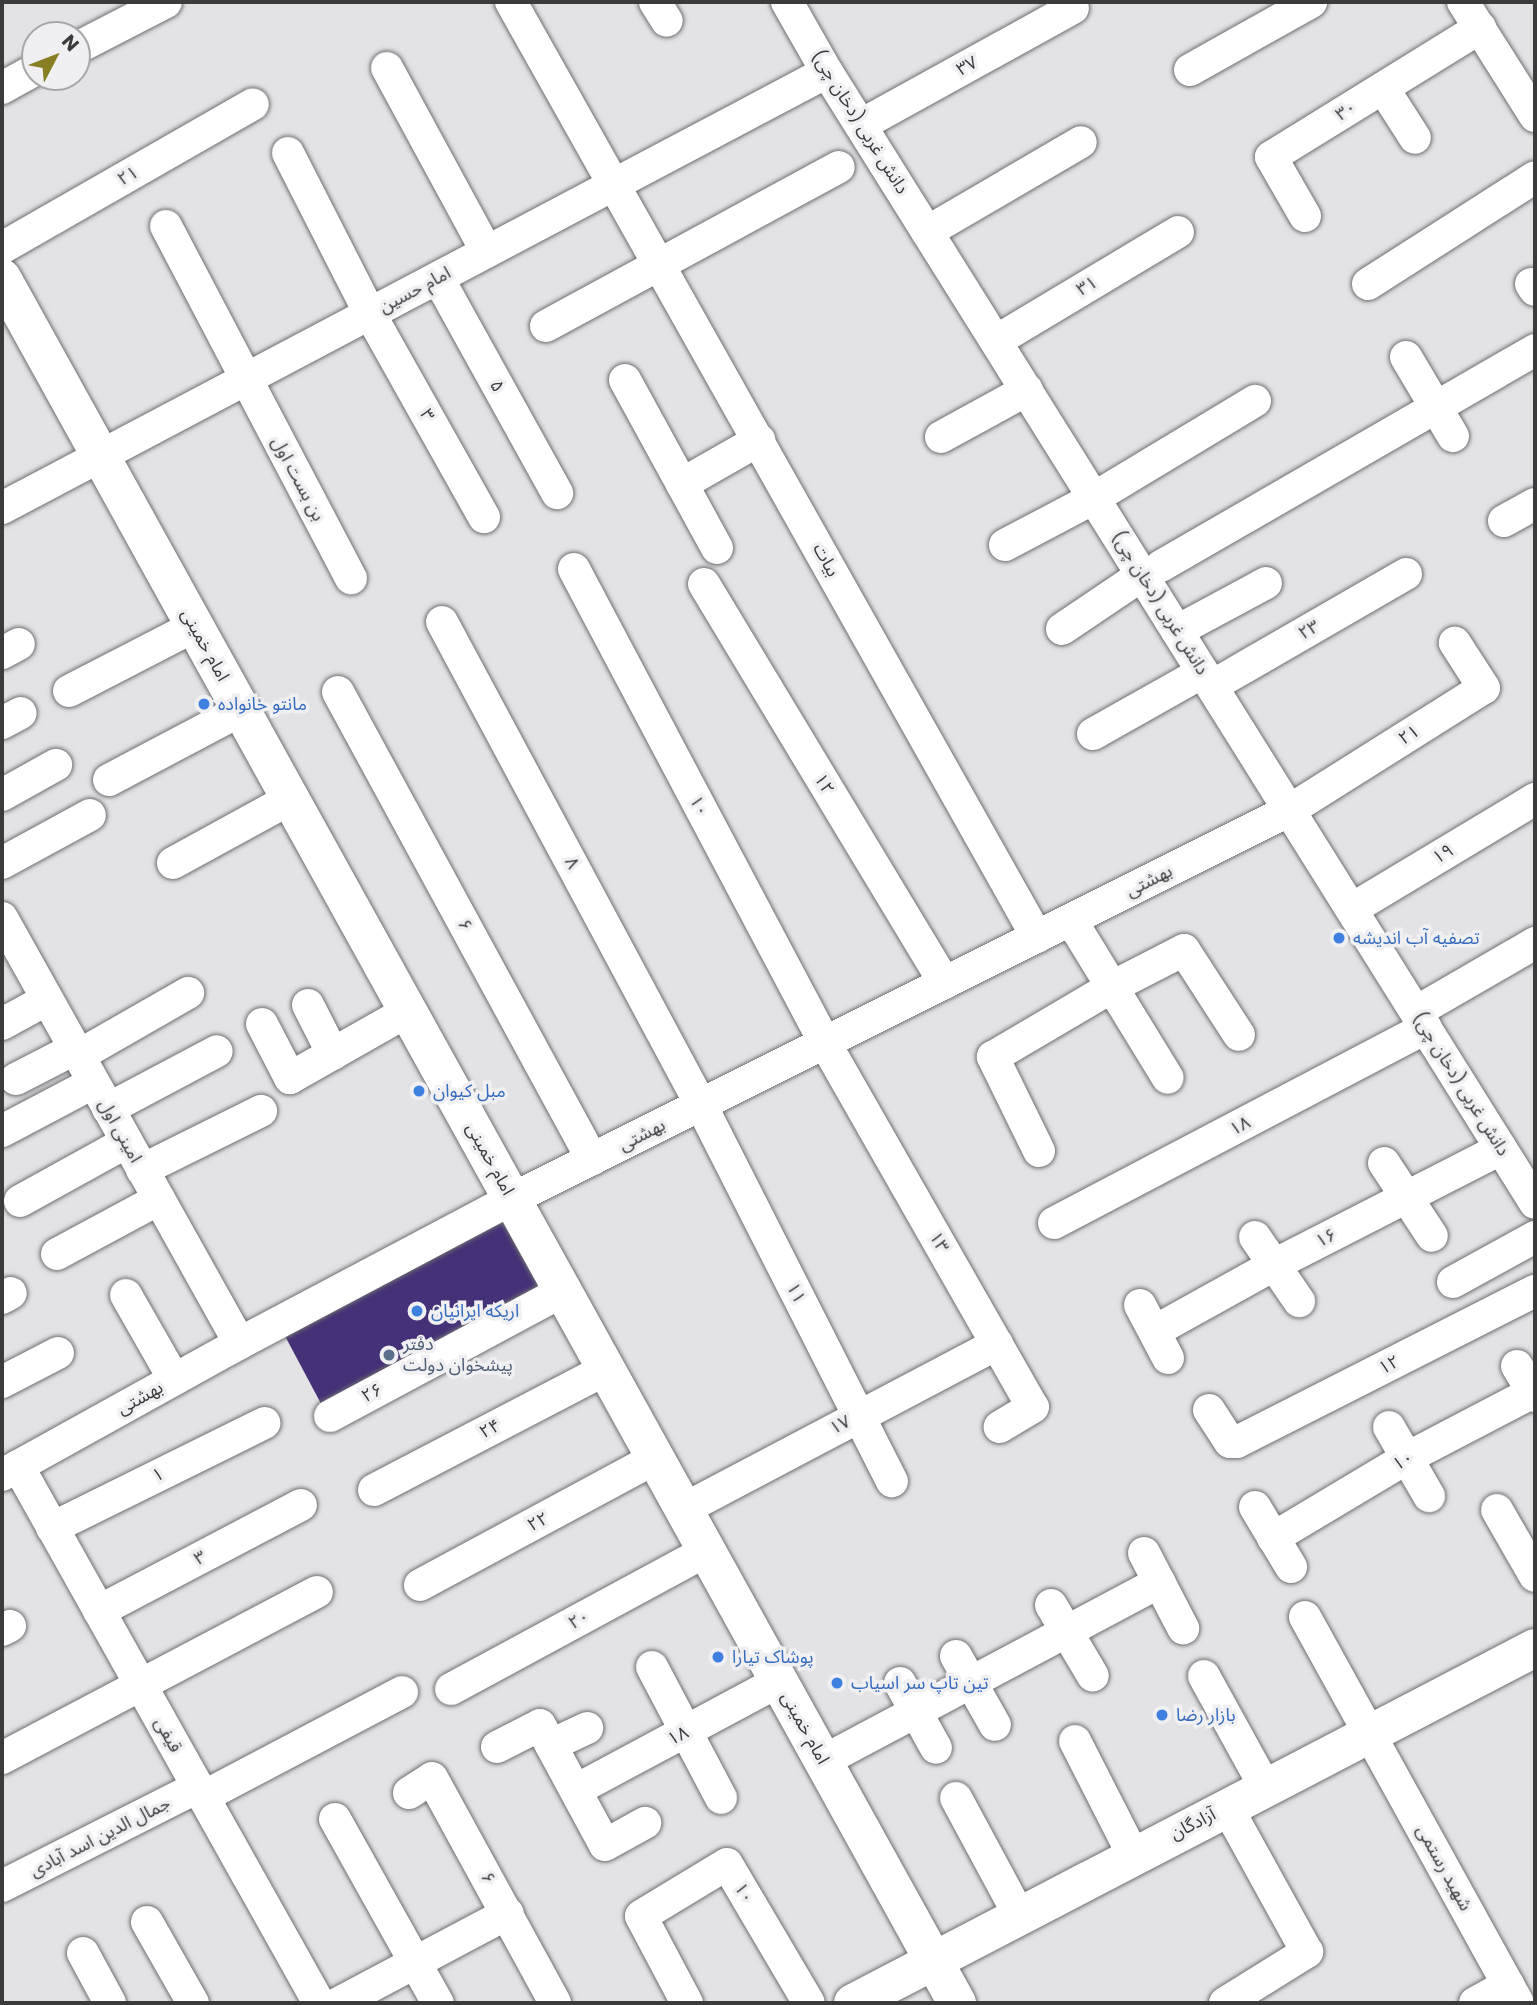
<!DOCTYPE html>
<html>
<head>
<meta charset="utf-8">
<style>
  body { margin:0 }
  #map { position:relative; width:1537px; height:2005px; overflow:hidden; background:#e3e2e5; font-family:Poppins,"Noto Sans Arabic",sans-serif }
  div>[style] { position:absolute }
  .building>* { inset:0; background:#453177; transform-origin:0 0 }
  .roads { filter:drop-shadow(0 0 2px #6f6e71) drop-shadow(0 0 2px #6f6e71) }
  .minor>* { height:32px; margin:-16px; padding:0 16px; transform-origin:16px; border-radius:16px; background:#fff }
  .major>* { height:38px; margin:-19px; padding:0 19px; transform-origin:19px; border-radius:19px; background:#fff }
  .dots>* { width:19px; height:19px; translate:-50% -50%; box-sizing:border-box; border:4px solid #f0eff2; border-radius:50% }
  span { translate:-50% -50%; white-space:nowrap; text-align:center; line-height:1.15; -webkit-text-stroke:7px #f0eff2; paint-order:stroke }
  .street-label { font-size:18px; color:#3b3b3c }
  .shop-label { font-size:18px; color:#366cbe }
  .left { translate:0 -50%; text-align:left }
  .service-label { font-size:18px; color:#4e5e75 }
  .frame { position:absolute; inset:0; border:4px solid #3b3b3c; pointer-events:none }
  .north { position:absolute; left:21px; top:21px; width:70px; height:70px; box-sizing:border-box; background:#f0eff2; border:2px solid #a8a7a9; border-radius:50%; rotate:48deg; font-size:19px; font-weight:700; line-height:28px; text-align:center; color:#3b3b3c }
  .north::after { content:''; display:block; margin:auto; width:24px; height:32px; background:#887e24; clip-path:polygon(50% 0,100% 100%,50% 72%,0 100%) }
</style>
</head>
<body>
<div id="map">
  <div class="building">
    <div style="left:509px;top:1212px;width:86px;height:256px;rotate:62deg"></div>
  </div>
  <div class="roads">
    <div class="minor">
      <div style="left:511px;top:2px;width:1073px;rotate:60.64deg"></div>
      <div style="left:655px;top:2px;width:22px;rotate:58deg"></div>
      <div style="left:787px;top:2px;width:81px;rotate:60.3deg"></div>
      <div style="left:827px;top:72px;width:1334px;rotate:57.95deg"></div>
      <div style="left:1463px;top:2px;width:135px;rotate:57.7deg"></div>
      <div style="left:77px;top:48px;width:100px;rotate:-27.3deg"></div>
      <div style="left:387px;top:68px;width:209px;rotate:61.5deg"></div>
      <div style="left:1190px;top:70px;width:139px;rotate:-29.3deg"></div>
      <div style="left:2px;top:88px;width:38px;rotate:-29deg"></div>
      <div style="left:1383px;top:88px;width:59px;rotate:57.4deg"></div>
      <div style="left:861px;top:125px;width:242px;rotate:-28.9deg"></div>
      <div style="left:288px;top:153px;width:181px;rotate:63deg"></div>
      <div style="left:370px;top:314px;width:233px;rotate:60.7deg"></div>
      <div style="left:1305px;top:216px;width:68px;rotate:-120deg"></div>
      <div style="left:1271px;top:157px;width:246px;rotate:-31.7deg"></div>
      <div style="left:166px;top:226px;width:398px;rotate:62.3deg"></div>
      <div style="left:927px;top:232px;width:178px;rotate:-30.3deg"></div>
      <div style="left:2px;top:248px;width:289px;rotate:-29.8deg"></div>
      <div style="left:438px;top:278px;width:246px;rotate:61deg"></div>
      <div style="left:1368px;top:284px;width:198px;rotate:-32.6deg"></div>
      <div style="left:1531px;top:284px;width:7px;rotate:56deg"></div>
      <div style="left:546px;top:326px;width:333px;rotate:-28.5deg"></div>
      <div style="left:996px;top:341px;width:212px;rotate:-30.9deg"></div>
      <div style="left:1406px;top:357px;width:92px;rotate:59.3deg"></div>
      <div style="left:625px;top:380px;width:119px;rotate:61.3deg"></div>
      <div style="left:941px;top:437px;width:98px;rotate:-28.7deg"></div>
      <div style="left:2px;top:508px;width:933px;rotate:-27.86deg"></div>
      <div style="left:1504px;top:521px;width:35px;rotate:-29deg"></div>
      <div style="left:1005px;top:545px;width:101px;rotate:-27.8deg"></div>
      <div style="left:1094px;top:498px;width:188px;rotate:-31.1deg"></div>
      <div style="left:717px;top:548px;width:73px;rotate:-118.7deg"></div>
      <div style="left:682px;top:484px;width:89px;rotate:-29.7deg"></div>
      <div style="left:1161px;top:566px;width:432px;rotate:-30deg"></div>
      <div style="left:574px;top:569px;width:536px;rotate:62.1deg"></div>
      <div style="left:825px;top:1043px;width:419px;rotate:60.3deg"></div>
      <div style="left:1033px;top:1407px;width:39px;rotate:149deg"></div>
      <div style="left:704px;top:584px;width:466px;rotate:58.9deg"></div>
      <div style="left:442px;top:622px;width:548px;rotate:61.8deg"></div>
      <div style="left:701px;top:1105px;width:422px;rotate:63.1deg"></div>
      <div style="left:1062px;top:629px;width:97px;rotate:-34deg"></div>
      <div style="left:1177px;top:631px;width:101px;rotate:-28.3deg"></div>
      <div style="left:2px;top:653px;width:19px;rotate:-28deg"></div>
      <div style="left:1212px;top:686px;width:224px;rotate:-30deg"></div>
      <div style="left:69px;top:691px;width:142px;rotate:-27.3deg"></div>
      <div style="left:338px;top:692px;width:532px;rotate:61.46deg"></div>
      <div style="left:2px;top:723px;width:21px;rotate:-28deg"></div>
      <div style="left:1093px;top:734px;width:126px;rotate:-29.4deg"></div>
      <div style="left:109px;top:780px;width:149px;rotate:-27.9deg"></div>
      <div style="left:2px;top:795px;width:62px;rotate:-29.1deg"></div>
      <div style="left:2px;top:863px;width:100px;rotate:-28.6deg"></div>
      <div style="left:173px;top:863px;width:133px;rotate:-28.7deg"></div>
      <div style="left:1352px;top:909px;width:214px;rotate:-31deg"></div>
      <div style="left:2px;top:918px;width:487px;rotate:60.8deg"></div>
      <div style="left:1071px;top:920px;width:185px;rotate:58.5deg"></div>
      <div style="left:308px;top:1005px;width:55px;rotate:63deg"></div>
      <div style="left:1416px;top:1012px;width:138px;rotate:-30.1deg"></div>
      <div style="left:2px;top:1024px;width:50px;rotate:-28.6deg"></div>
      <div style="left:262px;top:1024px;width:61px;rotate:62.6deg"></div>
      <div style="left:290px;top:1078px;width:136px;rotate:-29.6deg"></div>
      <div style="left:78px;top:1056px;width:127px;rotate:-29.8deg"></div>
      <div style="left:16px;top:1079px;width:65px;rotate:-27.3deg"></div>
      <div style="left:108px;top:1109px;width:123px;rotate:-28deg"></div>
      <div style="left:2px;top:1131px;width:103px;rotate:-27.8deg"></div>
      <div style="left:1039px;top:1151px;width:105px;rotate:-116.1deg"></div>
      <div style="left:993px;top:1057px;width:138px;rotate:-30.5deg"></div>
      <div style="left:1112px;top:987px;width:81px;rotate:-27.2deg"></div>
      <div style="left:1184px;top:950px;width:101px;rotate:57.1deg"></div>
      <div style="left:1384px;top:1163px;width:87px;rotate:56.7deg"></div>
      <div style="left:142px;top:1170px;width:133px;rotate:-26.4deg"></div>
      <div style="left:20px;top:1201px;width:122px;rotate:-28.9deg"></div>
      <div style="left:1054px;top:1223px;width:420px;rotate:-27.7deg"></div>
      <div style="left:1255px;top:1237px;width:78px;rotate:55.5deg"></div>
      <div style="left:57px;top:1254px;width:116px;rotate:-28.3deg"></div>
      <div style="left:1453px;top:1282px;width:94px;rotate:-28.8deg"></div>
      <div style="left:126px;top:1295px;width:97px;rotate:60.3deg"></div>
      <div style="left:2px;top:1298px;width:10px;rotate:-29deg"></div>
      <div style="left:1140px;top:1305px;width:60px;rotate:62.2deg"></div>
      <div style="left:1155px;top:1331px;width:136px;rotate:-29deg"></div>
      <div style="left:1274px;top:1265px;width:255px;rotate:-27.1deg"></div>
      <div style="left:1517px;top:1366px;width:35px;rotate:59deg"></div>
      <div style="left:2px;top:1382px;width:63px;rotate:-27.4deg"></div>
      <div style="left:1209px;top:1410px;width:38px;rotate:57deg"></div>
      <div style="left:1230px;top:1442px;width:7px"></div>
      <div style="left:1237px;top:1442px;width:334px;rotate:-26.9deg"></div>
      <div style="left:330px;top:1416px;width:264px;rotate:-28.2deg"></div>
      <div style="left:1389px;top:1427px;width:80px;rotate:59.9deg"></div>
      <div style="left:18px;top:1466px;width:616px;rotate:60.73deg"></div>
      <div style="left:2px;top:1475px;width:272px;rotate:-29deg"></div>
      <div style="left:240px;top:1343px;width:308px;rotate:-27.9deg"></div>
      <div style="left:512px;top:1199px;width:870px;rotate:-26.57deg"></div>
      <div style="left:1290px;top:810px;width:229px;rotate:-32.2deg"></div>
      <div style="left:1484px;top:688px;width:54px;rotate:-122.8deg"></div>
      <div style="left:374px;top:1490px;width:262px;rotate:-27.5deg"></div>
      <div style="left:1255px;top:1507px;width:70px;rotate:59deg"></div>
      <div style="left:684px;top:1509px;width:354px;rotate:-27.8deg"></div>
      <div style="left:1497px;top:1510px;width:76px;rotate:60.1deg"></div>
      <div style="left:52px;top:1528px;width:237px;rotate:-26.3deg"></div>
      <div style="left:1273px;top:1538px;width:154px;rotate:-30.9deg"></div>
      <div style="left:1405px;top:1459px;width:147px;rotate:-27.6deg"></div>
      <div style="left:1144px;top:1553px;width:85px;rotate:62.5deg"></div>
      <div style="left:420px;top:1585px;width:268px;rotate:-28.3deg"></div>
      <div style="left:1051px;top:1605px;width:82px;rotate:59.4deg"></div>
      <div style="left:99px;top:1611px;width:228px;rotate:-27.7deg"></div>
      <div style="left:1305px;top:1617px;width:441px;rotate:61.1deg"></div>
      <div style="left:2px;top:1630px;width:9px;rotate:-27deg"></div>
      <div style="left:956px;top:1656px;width:79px;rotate:60.5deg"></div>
      <div style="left:652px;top:1667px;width:148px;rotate:62.2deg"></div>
      <div style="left:1204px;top:1676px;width:127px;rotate:61.2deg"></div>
      <div style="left:900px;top:1683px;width:74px;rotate:61deg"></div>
      <div style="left:451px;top:1689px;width:290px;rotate:-28.4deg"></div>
      <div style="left:1075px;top:1741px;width:128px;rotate:63deg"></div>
      <div style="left:551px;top:1745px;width:40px;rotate:-25deg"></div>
      <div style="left:497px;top:1747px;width:48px;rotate:-27.1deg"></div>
      <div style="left:540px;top:1725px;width:136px;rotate:61.6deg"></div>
      <div style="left:605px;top:1845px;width:46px;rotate:-28.8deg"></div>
      <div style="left:2px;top:1758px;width:356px;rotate:-27.8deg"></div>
      <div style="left:823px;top:1761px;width:381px;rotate:-28deg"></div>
      <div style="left:576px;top:1790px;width:230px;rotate:-28.2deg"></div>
      <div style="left:409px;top:1793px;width:27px;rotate:-33deg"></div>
      <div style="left:432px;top:1778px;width:256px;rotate:61.3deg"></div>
      <div style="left:203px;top:1797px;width:225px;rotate:-27.8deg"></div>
      <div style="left:956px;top:1798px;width:133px;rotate:61.7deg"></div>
      <div style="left:335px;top:1819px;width:211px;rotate:60.8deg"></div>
      <div style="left:2px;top:1886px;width:220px;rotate:-26.8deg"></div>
      <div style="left:147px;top:1922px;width:93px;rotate:60.4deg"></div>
      <div style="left:83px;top:1953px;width:57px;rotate:61.6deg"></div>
      <div style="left:339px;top:2003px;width:191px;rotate:-28deg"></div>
      <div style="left:687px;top:2003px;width:98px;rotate:-117.9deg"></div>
      <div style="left:641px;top:1916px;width:100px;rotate:-31.2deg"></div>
      <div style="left:727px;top:1864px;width:161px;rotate:59.5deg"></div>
      <div style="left:1225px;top:2003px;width:97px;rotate:-31.9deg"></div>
      <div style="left:1307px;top:1952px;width:166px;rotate:-118.9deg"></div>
      <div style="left:1475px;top:2003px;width:38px;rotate:-29deg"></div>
    </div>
    <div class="major">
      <div style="left:2px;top:278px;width:1972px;rotate:61.03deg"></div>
      <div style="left:853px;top:2003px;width:769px;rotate:-27.5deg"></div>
    </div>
  </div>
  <div class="dots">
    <div style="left:204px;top:704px;background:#3f7fe0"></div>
    <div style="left:1339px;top:938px;background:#3f7fe0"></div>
    <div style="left:419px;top:1091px;background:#3f7fe0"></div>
    <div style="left:417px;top:1311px;background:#3f7fe0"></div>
    <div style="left:389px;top:1355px;background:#5c6f8a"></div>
    <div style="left:718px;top:1657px;background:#3f7fe0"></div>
    <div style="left:837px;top:1683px;background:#3f7fe0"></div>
    <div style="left:1162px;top:1715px;background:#3f7fe0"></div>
  </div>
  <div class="street-label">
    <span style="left:967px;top:66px;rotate:-29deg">۳۷</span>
    <span style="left:1346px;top:111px;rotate:-32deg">۳۰</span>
    <span style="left:860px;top:122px;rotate:58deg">دانش غربی (دخان چی)</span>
    <span style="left:128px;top:176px;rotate:-30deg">۲۱</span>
    <span style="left:1087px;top:286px;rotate:-31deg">۳۱</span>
    <span style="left:415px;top:290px;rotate:-28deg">امام حسین</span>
    <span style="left:497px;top:386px;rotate:61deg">۵</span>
    <span style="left:427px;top:415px;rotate:61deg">۳</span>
    <span style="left:298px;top:479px;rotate:62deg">بن بست اول</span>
    <span style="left:826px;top:560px;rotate:61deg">بیات</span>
    <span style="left:1160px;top:603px;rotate:58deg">دانش غربی (دخان چی)</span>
    <span style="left:1309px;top:630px;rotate:-30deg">۲۳</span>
    <span style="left:205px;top:645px;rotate:61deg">امام خمینی</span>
    <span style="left:1409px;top:735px;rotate:-32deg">۲۱</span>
    <span style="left:824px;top:784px;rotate:59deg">۱۲</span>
    <span style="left:699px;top:806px;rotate:62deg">۱۰</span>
    <span style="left:1443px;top:854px;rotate:-31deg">۱۹</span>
    <span style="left:572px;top:863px;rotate:62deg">۸</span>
    <span style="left:1149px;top:881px;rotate:-27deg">بهشتی</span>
    <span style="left:465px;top:925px;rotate:62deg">۶</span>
    <span style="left:1461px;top:1084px;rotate:58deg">دانش غربی (دخان چی)</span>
    <span style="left:1240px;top:1126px;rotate:-28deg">۱۸</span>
    <span style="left:120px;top:1131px;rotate:61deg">امینی اول</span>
    <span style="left:642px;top:1135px;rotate:-27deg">بهشتی</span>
    <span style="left:490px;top:1159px;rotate:61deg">امام خمینی</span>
    <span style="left:1326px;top:1238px;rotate:-28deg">۱۶</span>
    <span style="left:939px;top:1242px;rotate:60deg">۱۳</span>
    <span style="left:796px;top:1293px;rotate:63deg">۱۱</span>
    <span style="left:1389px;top:1365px;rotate:-27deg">۱۲</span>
    <span style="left:372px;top:1393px;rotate:-28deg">۲۶</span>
    <span style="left:140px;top:1398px;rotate:-29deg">بهشتی</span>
    <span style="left:840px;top:1425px;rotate:-28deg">۱۷</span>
    <span style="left:490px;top:1429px;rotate:-28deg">۲۴</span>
    <span style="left:1403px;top:1461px;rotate:-29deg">۱۰</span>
    <span style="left:158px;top:1475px;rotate:-26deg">۱</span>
    <span style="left:538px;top:1522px;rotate:-28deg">۲۲</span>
    <span style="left:200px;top:1558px;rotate:-28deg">۳</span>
    <span style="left:579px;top:1620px;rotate:-28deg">۲۰</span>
    <span style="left:805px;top:1728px;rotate:61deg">امام خمینی</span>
    <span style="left:168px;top:1735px;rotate:61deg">قیفی</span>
    <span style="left:678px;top:1736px;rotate:-28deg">۱۸</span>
    <span style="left:1193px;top:1824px;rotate:-27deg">آزادگان</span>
    <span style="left:100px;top:1837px;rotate:-27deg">جمال الدین اسد آبادی</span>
    <span style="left:1444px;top:1868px;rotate:61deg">شهید رستمی</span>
    <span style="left:488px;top:1878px;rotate:61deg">۶</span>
    <span style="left:744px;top:1893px;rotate:59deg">۱۰</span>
  </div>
  <div class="shop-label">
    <span class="left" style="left:218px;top:704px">مانتو خانواده</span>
    <span class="left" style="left:1353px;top:938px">تصفیه آب اندیشه</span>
    <span class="left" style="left:433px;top:1091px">مبل کیوان</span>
    <span class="left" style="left:431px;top:1311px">اریکه ایرانیان</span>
    <span class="left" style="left:732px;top:1657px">پوشاک تیارا</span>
    <span class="left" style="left:851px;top:1683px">تین تاپ سر اسیاب</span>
    <span class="left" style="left:1176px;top:1715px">بازار رضا</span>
  </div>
  <div class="service-label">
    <span class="left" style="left:403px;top:1355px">دفتر<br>پیشخوان دولت</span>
  </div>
  <div class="frame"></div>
  <div class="north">N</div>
</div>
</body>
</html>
